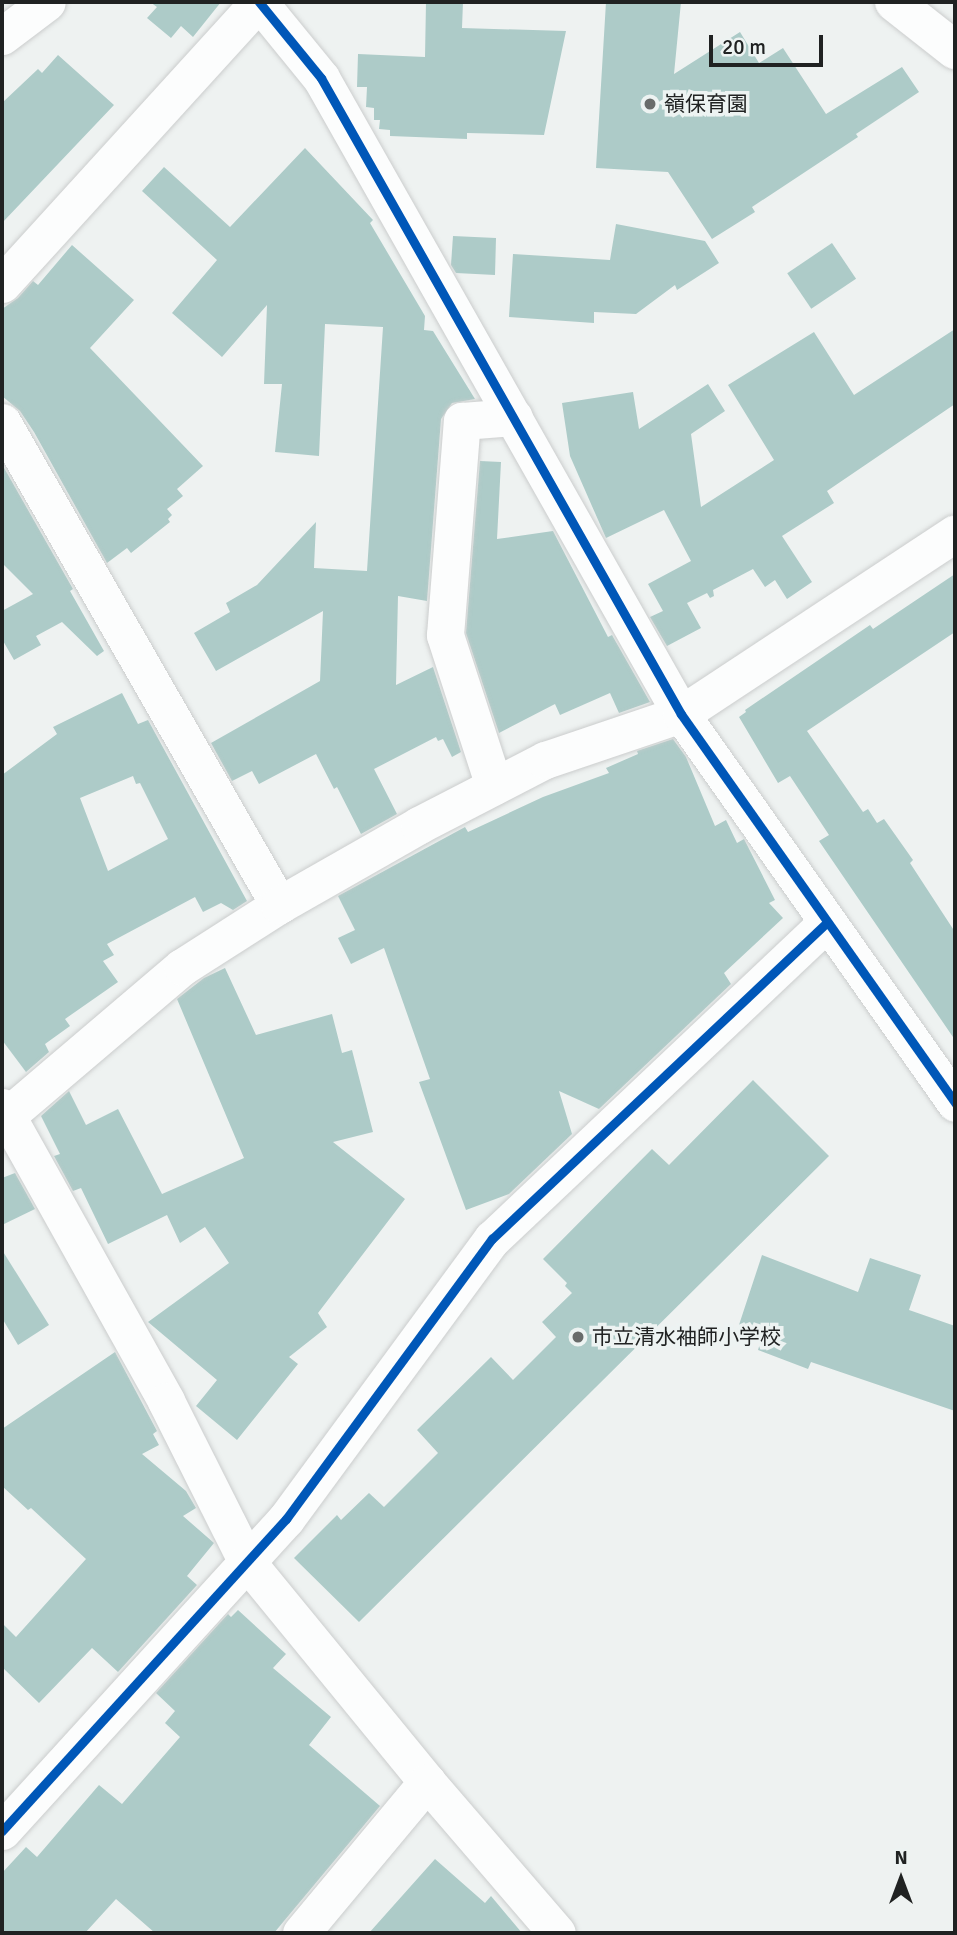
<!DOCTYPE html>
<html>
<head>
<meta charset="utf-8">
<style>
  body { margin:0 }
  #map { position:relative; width:957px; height:1935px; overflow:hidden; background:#eef2f1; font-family:Signika,"Noto Sans JP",sans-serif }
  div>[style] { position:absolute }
  .building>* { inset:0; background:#adcbc8; transform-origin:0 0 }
  .roads { filter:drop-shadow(0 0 2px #cbcdcd) drop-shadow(0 0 2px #cbcdcd) }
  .minor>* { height:37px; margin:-18.5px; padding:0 18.5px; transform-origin:18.5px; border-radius:18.5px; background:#fcfdfd }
  .major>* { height:38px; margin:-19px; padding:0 19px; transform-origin:19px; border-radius:19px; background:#fcfdfd }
  .cycleway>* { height:9px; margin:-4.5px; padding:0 4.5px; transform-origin:4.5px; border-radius:4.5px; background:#0057b8 }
  .dots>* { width:19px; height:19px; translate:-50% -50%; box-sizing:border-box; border:4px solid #edf3f2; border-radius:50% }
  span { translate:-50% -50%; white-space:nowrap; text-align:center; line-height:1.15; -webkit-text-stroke:7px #edf3f2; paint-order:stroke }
  .poi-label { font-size:21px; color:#202222 }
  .left { translate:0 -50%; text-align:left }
  .frame { position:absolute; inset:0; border:4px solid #202222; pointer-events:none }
  .north { position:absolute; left:866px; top:1844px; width:70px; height:70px; -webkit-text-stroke:5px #edf3f2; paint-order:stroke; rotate:0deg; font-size:19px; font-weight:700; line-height:28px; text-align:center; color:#202222 }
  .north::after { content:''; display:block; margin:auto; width:24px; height:32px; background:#202222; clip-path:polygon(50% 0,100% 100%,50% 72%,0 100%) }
  .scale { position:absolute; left:709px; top:35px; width:114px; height:32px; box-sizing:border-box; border:4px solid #202222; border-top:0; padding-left:9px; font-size:21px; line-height:24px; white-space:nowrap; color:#202222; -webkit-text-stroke:5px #edf3f2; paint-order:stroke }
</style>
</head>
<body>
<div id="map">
  <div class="building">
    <div style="clip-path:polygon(150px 2px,221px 2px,193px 37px,181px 26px,171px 38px,147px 18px,157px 7px)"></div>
    <div style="clip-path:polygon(426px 2px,463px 2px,462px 28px,566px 31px,544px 135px,467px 133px,467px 139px,390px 136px,390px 130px,379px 129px,380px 120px,374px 120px,374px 108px,366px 107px,367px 87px,357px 87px,358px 54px,425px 57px)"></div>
    <div style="clip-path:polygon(606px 2px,681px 2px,674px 74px,740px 32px,759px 63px,783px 48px,826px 114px,902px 67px,919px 92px,856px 134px,858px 137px,752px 207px,755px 212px,712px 239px,668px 172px,596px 168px)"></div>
    <div style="clip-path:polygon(58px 55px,114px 105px,2px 223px,2px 103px,38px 69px,42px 73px)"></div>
    <div style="clip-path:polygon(305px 148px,373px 220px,370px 223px,425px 316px,424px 330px,433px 331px,475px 399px,452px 403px,441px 419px,427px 601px,398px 596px,396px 685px,433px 667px,461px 752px,452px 757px,443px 739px,438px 741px,436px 737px,374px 769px,397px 814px,361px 834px,337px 787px,334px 789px,316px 754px,259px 784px,252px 771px,232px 781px,211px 743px,320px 681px,323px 611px,216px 671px,194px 633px,230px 612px,226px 603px,257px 585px,316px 522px,314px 568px,367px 571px,383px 327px,325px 324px,319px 456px,275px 452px,282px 384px,264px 384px,267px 305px,222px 357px,172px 313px,217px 260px,142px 191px,164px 167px,230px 227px)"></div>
    <div style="clip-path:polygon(616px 224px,705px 241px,719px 263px,677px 290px,675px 285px,636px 314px,594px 312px,594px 323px,509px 317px,513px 254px,610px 260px)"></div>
    <div style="clip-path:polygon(453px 236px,496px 238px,495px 275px,456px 273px,451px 265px)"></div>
    <div style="left:832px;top:243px;width:43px;height:54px;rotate:56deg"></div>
    <div style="clip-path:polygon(72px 245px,134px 300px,90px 348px,203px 466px,177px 489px,183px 496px,167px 509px,172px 515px,168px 519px,170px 522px,131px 553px,127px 548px,107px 563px,34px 432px,20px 411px,2px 396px,2px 309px,18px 298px,33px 281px,38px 285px)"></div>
    <div style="clip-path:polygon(955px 329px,955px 404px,827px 491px,834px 503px,782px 536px,812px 582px,787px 599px,775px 580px,765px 587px,753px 569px,713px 590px,714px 596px,710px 598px,707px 593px,687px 603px,701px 628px,667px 646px,650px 617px,663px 611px,648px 584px,691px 561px,664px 510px,606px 538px,570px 456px,562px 403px,633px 392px,639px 429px,708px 384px,725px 411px,691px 434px,701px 507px,774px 460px,728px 385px,814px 332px,854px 395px)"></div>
    <div style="clip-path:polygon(480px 461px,501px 462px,497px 539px,553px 531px,608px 637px,612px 635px,650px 702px,619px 713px,610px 693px,560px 715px,555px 704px,499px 733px,466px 633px)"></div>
    <div style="clip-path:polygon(3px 466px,73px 589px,70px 591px,104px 651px,97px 656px,62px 622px,36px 636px,41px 645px,14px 660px,2px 639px,2px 611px,33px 594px,2px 563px)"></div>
    <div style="clip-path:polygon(955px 574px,955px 632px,807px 731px,863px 812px,868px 809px,877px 823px,884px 819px,913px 860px,910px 863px,955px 932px,955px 1040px,819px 841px,829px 835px,790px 776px,778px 783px,739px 717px,746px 712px,745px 710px,870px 625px,873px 629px)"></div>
    <div style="clip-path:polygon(evenodd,122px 693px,138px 724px,148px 720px,247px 901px,233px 910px,221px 903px,203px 912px,195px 897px,107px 944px,114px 955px,103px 961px,118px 982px,65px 1019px,70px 1026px,45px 1044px,49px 1052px,26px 1072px,2px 1040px,2px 775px,57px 734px,53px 727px,122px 693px,133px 776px,136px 784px,140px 783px,168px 839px,108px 871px,80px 798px,133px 776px)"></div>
    <div style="clip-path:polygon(673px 739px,686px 757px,715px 826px,726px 820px,737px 843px,744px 839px,775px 900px,769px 903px,783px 918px,724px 973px,731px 984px,599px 1109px,559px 1091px,572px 1134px,509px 1194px,466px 1210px,419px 1082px,430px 1079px,384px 948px,351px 964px,338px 938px,355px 930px,338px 896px,465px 827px,468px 832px,543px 797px,609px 773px,606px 768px,638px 754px,637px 751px)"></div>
    <div style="clip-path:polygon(225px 968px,256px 1035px,332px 1014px,342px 1053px,352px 1050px,373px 1132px,333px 1142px,405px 1199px,318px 1313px,327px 1327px,289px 1357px,298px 1364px,237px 1440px,196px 1406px,217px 1380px,148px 1322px,229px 1263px,205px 1227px,180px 1243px,167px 1215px,108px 1244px,81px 1188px,73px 1191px,54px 1156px,60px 1154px,41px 1116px,69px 1091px,86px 1125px,118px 1109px,162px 1194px,244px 1158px,177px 999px,204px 978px)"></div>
    <div style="clip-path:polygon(753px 1080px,829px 1156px,359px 1622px,294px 1558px,337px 1515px,341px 1520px,369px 1493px,384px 1507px,438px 1453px,417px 1430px,491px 1357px,513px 1380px,556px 1337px,542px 1322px,572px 1293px,565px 1286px,567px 1283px,543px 1259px,652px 1149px,669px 1165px)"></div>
    <div style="clip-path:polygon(15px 1173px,35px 1209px,2px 1225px,2px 1178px)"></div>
    <div style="clip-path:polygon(2px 1250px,49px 1325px,18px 1345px,2px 1318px)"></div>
    <div style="clip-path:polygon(762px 1255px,858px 1292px,870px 1258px,921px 1275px,909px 1310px,955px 1326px,955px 1411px,811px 1362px,808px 1369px,758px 1350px,761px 1340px,737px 1331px)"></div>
    <div style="clip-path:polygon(115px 1352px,157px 1431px,153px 1434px,159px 1445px,142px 1454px,186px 1491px,196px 1508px,183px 1516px,214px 1543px,187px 1576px,197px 1585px,118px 1672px,92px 1648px,39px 1703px,2px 1667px,2px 1623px,16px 1637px,86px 1559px,31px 1508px,28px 1510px,2px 1486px,2px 1429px)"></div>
    <div style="clip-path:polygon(238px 1610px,286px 1654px,273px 1668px,331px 1717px,309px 1745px,380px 1806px,274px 1933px,155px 1933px,116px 1899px,85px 1933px,2px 1933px,2px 1873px,26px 1847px,37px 1857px,99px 1785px,122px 1804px,180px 1737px,165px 1723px,175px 1711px,156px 1693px,228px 1614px,231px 1617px)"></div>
    <div style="clip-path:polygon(435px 1859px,485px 1903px,491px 1896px,522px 1933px,369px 1933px)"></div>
  </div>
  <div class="roads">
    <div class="minor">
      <div style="left:259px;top:2px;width:98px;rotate:50.8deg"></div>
      <div style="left:321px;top:78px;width:731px;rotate:60.49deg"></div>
      <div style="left:681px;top:714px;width:476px;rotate:54.8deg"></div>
      <div style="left:2px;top:36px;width:56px;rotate:-37.1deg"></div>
      <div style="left:2px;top:284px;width:382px;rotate:-47.7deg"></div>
      <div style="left:2px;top:422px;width:557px;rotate:60.17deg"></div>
      <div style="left:494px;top:786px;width:159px;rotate:-108deg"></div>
      <div style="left:445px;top:635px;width:215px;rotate:-85.5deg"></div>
      <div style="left:462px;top:421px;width:52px;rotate:-4.4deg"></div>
      <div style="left:2px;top:1107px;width:337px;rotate:60.8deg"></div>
      <div style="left:166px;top:1401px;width:180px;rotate:63.3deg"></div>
      <div style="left:247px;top:1562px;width:284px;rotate:50.7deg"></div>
      <div style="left:427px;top:1782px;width:199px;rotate:49.3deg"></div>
      <div style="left:2px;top:1120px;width:236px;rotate:-40.4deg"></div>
      <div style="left:182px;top:967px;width:115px;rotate:-32.6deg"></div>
      <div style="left:279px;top:905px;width:161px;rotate:-29.7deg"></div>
      <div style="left:419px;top:825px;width:142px;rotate:-27.3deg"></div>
      <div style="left:545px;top:760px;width:144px;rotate:-18.7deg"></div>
      <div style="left:681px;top:714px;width:328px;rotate:-33.4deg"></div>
      <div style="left:2px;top:1831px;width:422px;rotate:-47.7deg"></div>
      <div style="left:286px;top:1519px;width:348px;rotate:-53.7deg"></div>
      <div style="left:492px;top:1239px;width:461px;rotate:-43.4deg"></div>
      <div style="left:301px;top:1933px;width:197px;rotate:-50.2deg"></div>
    </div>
    <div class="major">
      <div style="left:894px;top:2px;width:78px;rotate:38.2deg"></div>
    </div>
  </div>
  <div class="cycleway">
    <div style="left:259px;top:2px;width:98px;rotate:50.8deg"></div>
    <div style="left:321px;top:78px;width:731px;rotate:60.49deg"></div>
    <div style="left:681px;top:714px;width:476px;rotate:54.8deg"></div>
    <div style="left:2px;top:1831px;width:422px;rotate:-47.7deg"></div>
    <div style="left:286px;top:1519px;width:348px;rotate:-53.7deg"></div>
    <div style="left:492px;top:1239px;width:461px;rotate:-43.4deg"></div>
  </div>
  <div class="dots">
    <div style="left:650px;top:104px;background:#686b6a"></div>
    <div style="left:578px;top:1337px;background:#686b6a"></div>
  </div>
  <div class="poi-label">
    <span class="left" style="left:664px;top:104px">嶺保育園</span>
    <span class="left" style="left:592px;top:1337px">市立清水袖師小学校</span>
  </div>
  <div class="frame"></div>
  <div class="north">N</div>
  <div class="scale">20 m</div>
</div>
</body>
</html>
